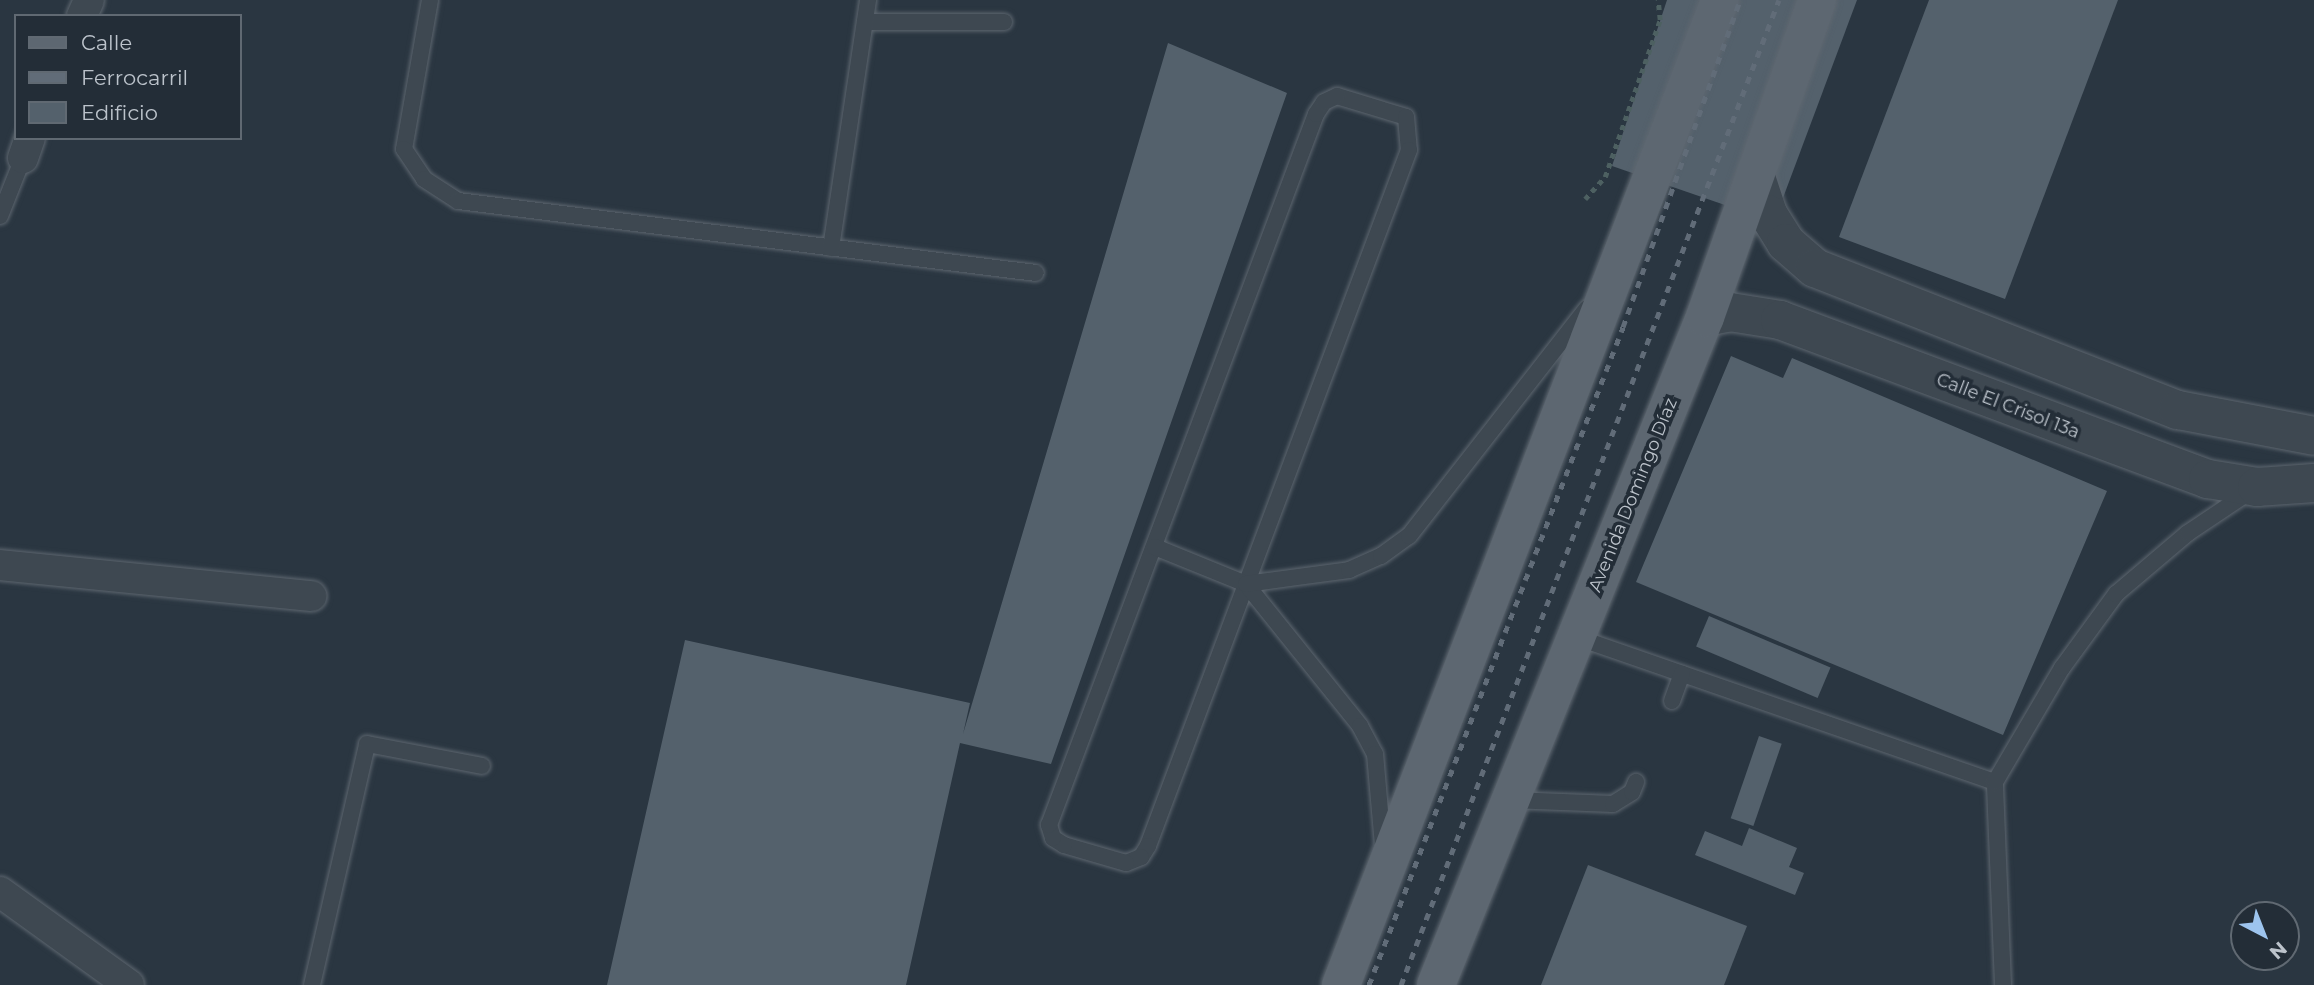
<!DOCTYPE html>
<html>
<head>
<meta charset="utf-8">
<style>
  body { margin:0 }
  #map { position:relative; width:2314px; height:985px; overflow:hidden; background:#2a3641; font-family:Montserrat,sans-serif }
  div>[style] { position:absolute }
  .building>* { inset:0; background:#54616c; transform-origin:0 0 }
  .path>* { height:4.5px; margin-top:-2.25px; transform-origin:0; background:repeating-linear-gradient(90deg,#4d6061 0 5px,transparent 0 10px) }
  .roads { filter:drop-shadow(0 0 2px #5d666f) drop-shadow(0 0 2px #5d666f) }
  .service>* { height:16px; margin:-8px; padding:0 8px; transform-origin:8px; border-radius:8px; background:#3e4851 }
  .minor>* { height:30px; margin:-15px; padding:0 15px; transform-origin:15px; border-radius:15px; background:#3e4851 }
  .tertiary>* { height:38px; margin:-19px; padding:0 19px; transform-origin:19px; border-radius:19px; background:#3e4851 }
  .primary>* { height:38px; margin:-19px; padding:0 19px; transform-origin:19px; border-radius:19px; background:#5d6771 }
  .rail>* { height:5px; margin-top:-2.5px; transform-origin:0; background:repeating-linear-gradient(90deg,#616c78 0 7px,transparent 0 14px) }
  span { translate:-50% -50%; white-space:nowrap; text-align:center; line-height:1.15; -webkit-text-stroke:7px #232d37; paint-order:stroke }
  .street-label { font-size:18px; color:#bcc3cb }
  .legend { position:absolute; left:14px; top:14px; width:228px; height:126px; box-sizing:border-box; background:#232d37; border:2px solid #606972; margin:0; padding:9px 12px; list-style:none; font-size:21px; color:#bcc3cb }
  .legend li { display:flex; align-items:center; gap:14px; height:35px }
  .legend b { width:35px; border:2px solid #606972 }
  .north { position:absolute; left:2230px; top:901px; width:70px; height:70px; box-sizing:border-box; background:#232d37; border:2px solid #606972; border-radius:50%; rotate:138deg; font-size:19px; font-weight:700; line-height:28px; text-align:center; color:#bcc3cb }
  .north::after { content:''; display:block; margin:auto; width:24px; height:32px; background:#9dc4ee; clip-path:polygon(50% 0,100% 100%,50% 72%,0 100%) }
</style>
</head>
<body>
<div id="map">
  <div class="building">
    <div style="clip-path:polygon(1667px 0,1857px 0,1774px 222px,1612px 166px)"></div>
    <div style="clip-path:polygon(1929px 0,2118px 0,2005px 299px,1839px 237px)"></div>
    <div style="clip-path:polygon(1168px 43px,1287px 93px,1051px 764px,960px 743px,906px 985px,607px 985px,685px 640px,970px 703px,963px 734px)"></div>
    <div style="clip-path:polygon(1731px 356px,1783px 378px,1792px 358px,2107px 491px,2003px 735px,1636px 582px)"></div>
    <div style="left:1709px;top:616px;width:132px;height:33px;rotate:23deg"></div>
    <div style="left:1759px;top:736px;width:24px;height:87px;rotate:19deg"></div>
    <div style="clip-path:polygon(1749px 828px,1797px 848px,1789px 867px,1804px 873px,1795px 895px,1695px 855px,1705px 831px,1742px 846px)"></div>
    <div style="clip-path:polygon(1588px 865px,1747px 926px,1724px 985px,1541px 985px)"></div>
  </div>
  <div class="path">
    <div style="left:1585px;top:199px;width:30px;rotate:-48deg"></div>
    <div style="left:1605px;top:177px;width:166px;rotate:-70.7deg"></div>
    <div style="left:1660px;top:20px;width:20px;rotate:-96deg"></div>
  </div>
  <div class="roads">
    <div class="service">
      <div style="left:430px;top:0;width:151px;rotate:99.9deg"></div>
      <div style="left:404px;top:149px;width:36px;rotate:56deg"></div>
      <div style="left:424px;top:179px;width:40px;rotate:32.9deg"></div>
      <div style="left:458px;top:201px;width:582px;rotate:7.1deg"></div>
      <div style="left:865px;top:22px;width:139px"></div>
      <div style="left:1337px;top:96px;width:72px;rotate:16.9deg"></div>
      <div style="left:1406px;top:117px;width:33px;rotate:85deg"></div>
      <div style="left:1409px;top:150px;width:743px;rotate:110.56deg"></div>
      <div style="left:1148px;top:846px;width:13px;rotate:122deg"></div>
      <div style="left:1141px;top:857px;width:16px;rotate:158deg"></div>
      <div style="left:1126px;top:863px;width:65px;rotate:-163.8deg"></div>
      <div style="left:1064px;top:845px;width:13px;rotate:-148deg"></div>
      <div style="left:1053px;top:838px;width:14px;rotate:-107deg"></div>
      <div style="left:1049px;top:825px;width:759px;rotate:-69.42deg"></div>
      <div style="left:1316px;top:114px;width:14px;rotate:-56deg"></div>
      <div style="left:1324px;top:102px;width:14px;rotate:-25deg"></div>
      <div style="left:0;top:216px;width:62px;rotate:-68.4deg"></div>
      <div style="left:831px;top:248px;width:251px;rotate:-81.5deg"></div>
      <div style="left:1155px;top:547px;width:98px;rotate:22.1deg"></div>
      <div style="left:1246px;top:584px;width:182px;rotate:51.2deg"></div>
      <div style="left:1360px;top:726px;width:32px;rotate:62deg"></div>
      <div style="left:1375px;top:754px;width:91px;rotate:85deg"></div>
      <div style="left:1246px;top:584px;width:104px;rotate:-7.7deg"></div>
      <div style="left:1349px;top:570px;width:35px;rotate:-24deg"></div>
      <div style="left:1381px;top:556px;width:34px;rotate:-36deg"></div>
      <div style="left:1409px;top:536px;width:289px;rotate:-52deg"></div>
      <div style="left:1576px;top:637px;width:443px;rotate:19.1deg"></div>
      <div style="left:1672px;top:701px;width:29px;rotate:-70deg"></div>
      <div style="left:1511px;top:800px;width:102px;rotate:2.2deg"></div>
      <div style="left:1613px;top:804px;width:22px;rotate:-32deg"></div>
      <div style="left:1632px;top:792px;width:11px;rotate:-68deg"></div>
      <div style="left:312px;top:985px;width:247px;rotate:-77.1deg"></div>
      <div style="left:367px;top:744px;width:117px;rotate:10.8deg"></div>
      <div style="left:2003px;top:985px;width:203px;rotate:-92.3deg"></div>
      <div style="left:1995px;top:782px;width:132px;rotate:-59.6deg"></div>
      <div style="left:2062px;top:668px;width:92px;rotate:-53.9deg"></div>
      <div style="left:2116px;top:594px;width:94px;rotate:-40.3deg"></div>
      <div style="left:2188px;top:533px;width:73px;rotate:-33.9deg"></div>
    </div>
    <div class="minor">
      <div style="left:82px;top:16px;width:17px;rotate:-66deg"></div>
      <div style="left:23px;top:158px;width:21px;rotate:-71deg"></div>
      <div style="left:0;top:565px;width:313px;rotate:5.7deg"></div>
      <div style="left:0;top:892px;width:159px;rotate:35.8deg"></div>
    </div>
    <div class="tertiary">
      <div style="left:1757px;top:180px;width:36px;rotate:72deg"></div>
      <div style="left:1768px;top:214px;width:34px;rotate:58deg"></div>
      <div style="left:1786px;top:243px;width:38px;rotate:41deg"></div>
      <div style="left:1815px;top:268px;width:390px;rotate:21.4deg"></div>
      <div style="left:2178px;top:410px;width:138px;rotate:10.8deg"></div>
      <div style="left:1705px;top:317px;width:25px;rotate:-11deg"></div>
      <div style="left:1730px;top:312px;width:51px;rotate:9.1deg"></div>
      <div style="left:1780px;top:320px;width:457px;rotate:20.4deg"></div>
      <div style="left:2208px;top:479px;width:50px;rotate:9.3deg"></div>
      <div style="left:2257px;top:487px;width:57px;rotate:-4deg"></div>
    </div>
    <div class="primary">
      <div style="left:1341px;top:985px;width:1055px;rotate:-68.95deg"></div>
      <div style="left:1436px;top:985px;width:720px;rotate:-68.07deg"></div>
      <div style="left:1705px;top:317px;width:336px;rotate:-70.5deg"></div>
    </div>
  </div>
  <div class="rail">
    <div style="left:1369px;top:985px;width:705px;rotate:-68.89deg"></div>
    <div style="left:1623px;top:327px;width:347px;rotate:-70.3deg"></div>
    <div style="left:1401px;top:985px;width:1055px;rotate:-69.01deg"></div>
  </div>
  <div class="street-label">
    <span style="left:2008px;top:406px;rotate:21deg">Calle El Crisol 13a</span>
    <span style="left:1633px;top:495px;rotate:-68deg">Avenida Domingo Díaz</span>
  </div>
  <ul class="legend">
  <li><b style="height:9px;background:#5d6771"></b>Calle</li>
  <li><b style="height:9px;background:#616c78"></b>Ferrocarril</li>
  <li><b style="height:19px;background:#54616c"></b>Edificio</li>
  </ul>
  <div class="north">N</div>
</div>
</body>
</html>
